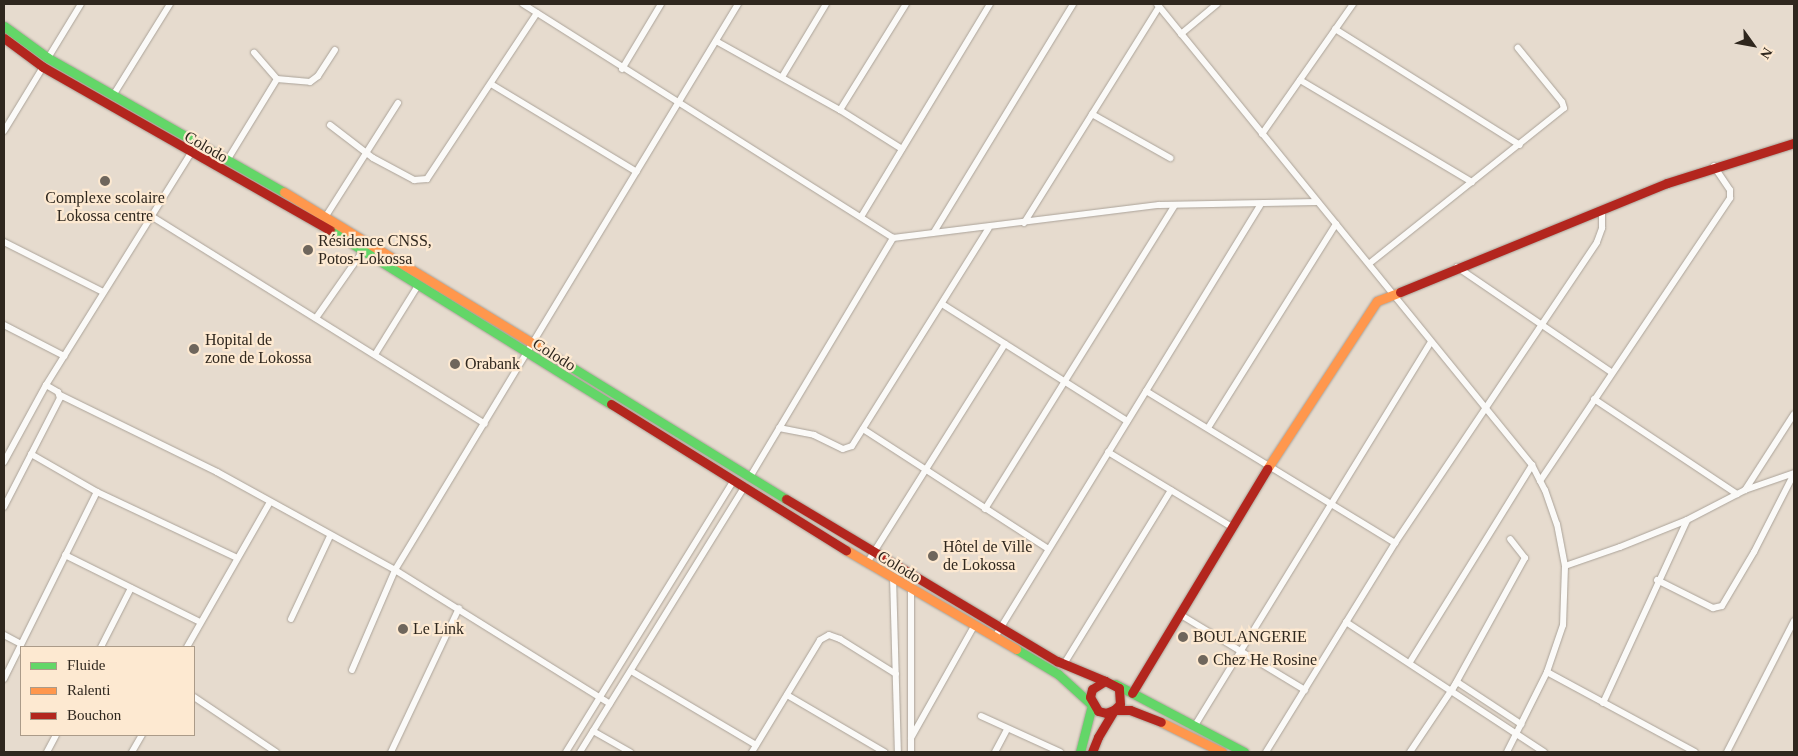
<!DOCTYPE html>
<html>
<head>
<meta charset="utf-8">
<style>
  body { margin:0 }
  #map { position:relative; width:1798px; height:756px; overflow:hidden; background:#e6dbce; font-family:"Times New Roman",serif }
  div>[style] { position:absolute }
  .roads { filter:drop-shadow(0 0 1px #aba399) drop-shadow(0 0 1px #aba399) }
  .street>* { height:6px; margin:-3px; padding:0 3px; transform-origin:3px; border-radius:3px; background:#fbfaf8 }
  .fast>* { height:9px; margin:-4.5px; padding:0 4.5px; transform-origin:4.5px; border-radius:4.5px; background:#63d668 }
  .slow>* { height:9px; margin:-4.5px; padding:0 4.5px; transform-origin:4.5px; border-radius:4.5px; background:#ff974d }
  .jam>* { height:9px; margin:-4.5px; padding:0 4.5px; transform-origin:4.5px; border-radius:4.5px; background:#b3261e }
  .dots>* { width:14px; height:14px; translate:-50% -50%; box-sizing:border-box; border:2px solid #fde9d1; border-radius:50% }
  span { translate:-50% -50%; white-space:nowrap; text-align:center; line-height:1.15; -webkit-text-stroke:4.5px #fde9d1; paint-order:stroke }
  .street-label { font-size:16px; color:#2f271e }
  .poi-label { font-size:16px; color:#2f271e }
  .left { translate:0 -50%; text-align:left }
  .frame { position:absolute; inset:0; border:5px solid #2f271e; pointer-events:none }
  .legend { position:absolute; left:20px; top:646px; width:175px; height:90px; box-sizing:border-box; background:#fde9d1; border:1px solid #ab9b89; margin:0; padding:6px 9px; list-style:none; font-size:15px; color:#2f271e }
  .legend li { display:flex; align-items:center; gap:10px; height:25px }
  .legend b { width:25px; border:1px solid #ab9b89 }
  .north { position:absolute; left:1728px; top:20px; width:50px; height:50px; -webkit-text-stroke:4px #fde9d1; paint-order:stroke; rotate:122deg; font-size:14px; font-weight:700; line-height:20px; text-align:center; color:#2f271e }
  .north::after { content:''; display:block; margin:auto; width:18px; height:22px; background:#2f271e; clip-path:polygon(50% 0,100% 100%,50% 72%,0 100%) }
</style>
</head>
<body>
<div id="map">
  <div class="roads">
    <div class="street">
      <div style="left:523px;top:4px;width:438px;rotate:32.3deg"></div>
      <div style="left:893px;top:238px;width:268px;rotate:-7.1deg"></div>
      <div style="left:1159px;top:205px;width:158px;rotate:-1.1deg"></div>
      <div style="left:1157px;top:4px;width:594px;rotate:50.87deg"></div>
      <div style="left:1532px;top:465px;width:28px;rotate:63deg"></div>
      <div style="left:1545px;top:490px;width:36px;rotate:71deg"></div>
      <div style="left:1557px;top:524px;width:43px;rotate:79.2deg"></div>
      <div style="left:1565px;top:566px;width:59px;rotate:91.9deg"></div>
      <div style="left:1563px;top:625px;width:50px;rotate:108.8deg"></div>
      <div style="left:1547px;top:672px;width:89px;rotate:116.6deg"></div>
      <div style="left:1335px;top:29px;width:218px;rotate:32.1deg"></div>
      <div style="left:1181px;top:34px;width:47px;rotate:-39.8deg"></div>
      <div style="left:716px;top:41px;width:142px;rotate:29.1deg"></div>
      <div style="left:840px;top:110px;width:73px;rotate:32.2deg"></div>
      <div style="left:48px;top:58px;width:63px;rotate:-58.6deg"></div>
      <div style="left:622px;top:69px;width:76px;rotate:-59deg"></div>
      <div style="left:782px;top:77px;width:85px;rotate:-58.9deg"></div>
      <div style="left:277px;top:79px;width:33px;rotate:5deg"></div>
      <div style="left:310px;top:82px;width:10px;rotate:-37deg"></div>
      <div style="left:318px;top:76px;width:31px;rotate:-57deg"></div>
      <div style="left:1300px;top:80px;width:200px;rotate:30.7deg"></div>
      <div style="left:491px;top:84px;width:170px;rotate:31.1deg"></div>
      <div style="left:114px;top:94px;width:106px;rotate:-58.1deg"></div>
      <div style="left:840px;top:110px;width:125px;rotate:-58.1deg"></div>
      <div style="left:1092px;top:114px;width:90px;rotate:29.4deg"></div>
      <div style="left:330px;top:125px;width:54px;rotate:37.5deg"></div>
      <div style="left:373px;top:158px;width:47px;rotate:28.2deg"></div>
      <div style="left:414px;top:180px;width:13px;rotate:-4deg"></div>
      <div style="left:427px;top:179px;width:199px;rotate:-56.5deg"></div>
      <div style="left:4px;top:131px;width:75px;rotate:-58.6deg"></div>
      <div style="left:1262px;top:134px;width:159px;rotate:-55deg"></div>
      <div style="left:228px;top:159px;width:94px;rotate:-58.5deg"></div>
      <div style="left:277px;top:79px;width:35px;rotate:-131deg"></div>
      <div style="left:151px;top:216px;width:393px;rotate:31.9deg"></div>
      <div style="left:326px;top:216px;width:134px;rotate:-57.5deg"></div>
      <div style="left:861px;top:217px;width:249px;rotate:-58.8deg"></div>
      <div style="left:1024px;top:223px;width:255px;rotate:-58deg"></div>
      <div style="left:934px;top:232px;width:267px;rotate:-58.6deg"></div>
      <div style="left:4px;top:242px;width:111px;rotate:26.8deg"></div>
      <div style="left:1370px;top:263px;width:248px;rotate:-38.6deg"></div>
      <div style="left:1564px;top:108px;width:6px;rotate:-108deg"></div>
      <div style="left:1562px;top:102px;width:70px;rotate:-129.2deg"></div>
      <div style="left:1457px;top:267px;width:186px;rotate:34.3deg"></div>
      <div style="left:942px;top:304px;width:219px;rotate:32.3deg"></div>
      <div style="left:316px;top:318px;width:82px;rotate:-55deg"></div>
      <div style="left:4px;top:325px;width:68px;rotate:27.3deg"></div>
      <div style="left:376px;top:353px;width:81px;rotate:-58.1deg"></div>
      <div style="left:1146px;top:391px;width:292px;rotate:31.4deg"></div>
      <div style="left:60px;top:395px;width:175px;rotate:26.1deg"></div>
      <div style="left:217px;top:472px;width:203px;rotate:28.8deg"></div>
      <div style="left:395px;top:570px;width:253px;rotate:31.9deg"></div>
      <div style="left:1594px;top:399px;width:172px;rotate:33.6deg"></div>
      <div style="left:779px;top:428px;width:36px;rotate:11deg"></div>
      <div style="left:814px;top:435px;width:32px;rotate:26deg"></div>
      <div style="left:843px;top:449px;width:9px;rotate:-18deg"></div>
      <div style="left:852px;top:446px;width:257px;rotate:-57.9deg"></div>
      <div style="left:1208px;top:428px;width:241px;rotate:-57.9deg"></div>
      <div style="left:863px;top:429px;width:219px;rotate:32.9deg"></div>
      <div style="left:1108px;top:452px;width:145px;rotate:31.2deg"></div>
      <div style="left:31px;top:454px;width:76px;rotate:29.9deg"></div>
      <div style="left:97px;top:492px;width:155px;rotate:25.2deg"></div>
      <div style="left:4px;top:462px;width:88px;rotate:-61.4deg"></div>
      <div style="left:46px;top:385px;width:277px;rotate:-58deg"></div>
      <div style="left:750px;top:477px;width:279px;rotate:-59.1deg"></div>
      <div style="left:1540px;top:481px;width:341px;rotate:-56.1deg"></div>
      <div style="left:1730px;top:198px;width:8px;rotate:-90deg"></div>
      <div style="left:1730px;top:190px;width:29px;rotate:-124deg"></div>
      <div style="left:1745px;top:490px;width:90px;rotate:-57.2deg"></div>
      <div style="left:4px;top:507px;width:123px;rotate:-62.8deg"></div>
      <div style="left:60px;top:398px;width:6px;rotate:-108deg"></div>
      <div style="left:58px;top:392px;width:14px;rotate:-150deg"></div>
      <div style="left:985px;top:509px;width:358px;rotate:-58deg"></div>
      <div style="left:65px;top:555px;width:151px;rotate:26.4deg"></div>
      <div style="left:867px;top:563px;width:259px;rotate:-57.8deg"></div>
      <div style="left:1565px;top:566px;width:58px;rotate:-19.1deg"></div>
      <div style="left:1620px;top:547px;width:72px;rotate:-21.9deg"></div>
      <div style="left:1687px;top:520px;width:65px;rotate:-27.3deg"></div>
      <div style="left:1745px;top:490px;width:52px;rotate:-19.1deg"></div>
      <div style="left:893px;top:577px;width:175px;rotate:88.4deg"></div>
      <div style="left:1657px;top:580px;width:63px;rotate:26.6deg"></div>
      <div style="left:1713px;top:608px;width:9px;rotate:-13deg"></div>
      <div style="left:1722px;top:606px;width:63px;rotate:-59.3deg"></div>
      <div style="left:1754px;top:552px;width:88px;rotate:-62.9deg"></div>
      <div style="left:1181px;top:615px;width:145px;rotate:31.2deg"></div>
      <div style="left:291px;top:619px;width:92px;rotate:-64.8deg"></div>
      <div style="left:1346px;top:622px;width:237px;rotate:33.3deg"></div>
      <div style="left:4px;top:635px;width:19px;rotate:28deg"></div>
      <div style="left:995px;top:637px;width:508px;rotate:-58.44deg"></div>
      <div style="left:101px;top:647px;width:66px;rotate:-63deg"></div>
      <div style="left:187px;top:647px;width:167px;rotate:-60.2deg"></div>
      <div style="left:1410px;top:662px;width:232px;rotate:-58.2deg"></div>
      <div style="left:1064px;top:664px;width:204px;rotate:-58.4deg"></div>
      <div style="left:352px;top:670px;width:109px;rotate:-66.7deg"></div>
      <div style="left:395px;top:570px;width:662px;rotate:-58.78deg"></div>
      <div style="left:631px;top:671px;width:145px;rotate:30.6deg"></div>
      <div style="left:1547px;top:672px;width:168px;rotate:28.4deg"></div>
      <div style="left:4px;top:679px;width:209px;rotate:-63.6deg"></div>
      <div style="left:1452px;top:690px;width:151px;rotate:-61.1deg"></div>
      <div style="left:1525px;top:558px;width:24px;rotate:-128deg"></div>
      <div style="left:787px;top:695px;width:113px;rotate:30.4deg"></div>
      <div style="left:194px;top:697px;width:99px;rotate:33.9deg"></div>
      <div style="left:1603px;top:703px;width:201px;rotate:-65.3deg"></div>
      <div style="left:981px;top:716px;width:87px;rotate:24.5deg"></div>
      <div style="left:1194px;top:727px;width:452px;rotate:-58.4deg"></div>
      <div style="left:593px;top:731px;width:43px;rotate:29.6deg"></div>
      <div style="left:911px;top:738px;width:129px;rotate:-60.6deg"></div>
      <div style="left:47px;top:752px;width:19px;rotate:-62deg"></div>
      <div style="left:132px;top:752px;width:20px;rotate:-60deg"></div>
      <div style="left:391px;top:752px;width:159px;rotate:-64.7deg"></div>
      <div style="left:566px;top:752px;width:320px;rotate:-58.3deg"></div>
      <div style="left:580px;top:752px;width:313px;rotate:-58.2deg"></div>
      <div style="left:752px;top:752px;width:131px;rotate:-58.7deg"></div>
      <div style="left:820px;top:640px;width:10px;rotate:-29deg"></div>
      <div style="left:829px;top:635px;width:12px;rotate:20deg"></div>
      <div style="left:840px;top:639px;width:66px;rotate:32deg"></div>
      <div style="left:911px;top:752px;width:164px;rotate:-90deg"></div>
      <div style="left:995px;top:752px;width:26px;rotate:-62deg"></div>
      <div style="left:1266px;top:752px;width:246px;rotate:-58.3deg"></div>
      <div style="left:1395px;top:543px;width:362px;rotate:-56.1deg"></div>
      <div style="left:1597px;top:242px;width:15px;rotate:-70deg"></div>
      <div style="left:1602px;top:228px;width:17px;rotate:-90deg"></div>
      <div style="left:1410px;top:752px;width:84px;rotate:-56.1deg"></div>
      <div style="left:1457px;top:682px;width:77px;rotate:33.3deg"></div>
      <div style="left:1727px;top:752px;width:147px;rotate:-62.9deg"></div>
    </div>
    <div class="fast">
      <div style="left:4px;top:26px;width:54px;rotate:36deg"></div>
      <div style="left:48px;top:58px;width:271px;rotate:29.6deg"></div>
      <div style="left:330px;top:230px;width:331px;rotate:31.8deg"></div>
      <div style="left:547px;top:352px;width:281px;rotate:31.6deg"></div>
      <div style="left:1016px;top:649px;width:49px;rotate:30.8deg"></div>
      <div style="left:1058px;top:674px;width:46px;rotate:42.4deg"></div>
      <div style="left:1092px;top:705px;width:49px;rotate:104.3deg"></div>
      <div style="left:1115px;top:684px;width:146px;rotate:27.8deg"></div>
    </div>
    <div class="slow">
      <div style="left:284px;top:192px;width:308px;rotate:31.3deg"></div>
      <div style="left:1267px;top:469px;width:201px;rotate:-56.8deg"></div>
      <div style="left:1377px;top:301px;width:25px;rotate:-21deg"></div>
      <div style="left:846px;top:550px;width:197px;rotate:30.2deg"></div>
      <div style="left:1161px;top:722px;width:68px;rotate:26.2deg"></div>
    </div>
    <div class="jam">
      <div style="left:4px;top:38px;width:49px;rotate:36.6deg"></div>
      <div style="left:43px;top:67px;width:330px;rotate:29.6deg"></div>
      <div style="left:1400px;top:292px;width:288px;rotate:-22.2deg"></div>
      <div style="left:1667px;top:183px;width:133px;rotate:-17.5deg"></div>
      <div style="left:611px;top:404px;width:277px;rotate:31.9deg"></div>
      <div style="left:786px;top:499px;width:316px;rotate:30.9deg"></div>
      <div style="left:1057px;top:661px;width:52px;rotate:22.6deg"></div>
      <div style="left:1132px;top:693px;width:262px;rotate:-58.9deg"></div>
      <div style="left:1092px;top:752px;width:16px;rotate:-68deg"></div>
      <div style="left:1098px;top:737px;width:31px;rotate:-59deg"></div>
      <div style="left:1114px;top:710px;width:8px;rotate:-45deg"></div>
      <div style="left:1120px;top:704px;width:16px;rotate:-94deg"></div>
      <div style="left:1119px;top:688px;width:16px;rotate:-153deg"></div>
      <div style="left:1105px;top:681px;width:15px;rotate:148deg"></div>
      <div style="left:1092px;top:689px;width:8px;rotate:104deg"></div>
      <div style="left:1090px;top:697px;width:16px;rotate:60deg"></div>
      <div style="left:1098px;top:711px;width:8px;rotate:14deg"></div>
      <div style="left:1106px;top:713px;width:9px;rotate:-21deg"></div>
      <div style="left:1114px;top:710px;width:16px"></div>
      <div style="left:1130px;top:710px;width:33px;rotate:21deg"></div>
    </div>
  </div>
  <div class="dots">
    <div style="left:105px;top:181px;background:#6f665c"></div>
    <div style="left:308px;top:250px;background:#6f665c"></div>
    <div style="left:194px;top:349px;background:#6f665c"></div>
    <div style="left:455px;top:364px;background:#6f665c"></div>
    <div style="left:933px;top:556px;background:#6f665c"></div>
    <div style="left:403px;top:629px;background:#6f665c"></div>
    <div style="left:1183px;top:637px;background:#6f665c"></div>
    <div style="left:1203px;top:660px;background:#6f665c"></div>
  </div>
  <div class="street-label">
    <span style="left:206px;top:147px;rotate:30deg">Colodo</span>
    <span style="left:554px;top:355px;rotate:32deg">Colodo</span>
    <span style="left:899px;top:567px;rotate:31deg">Colodo</span>
  </div>
  <div class="poi-label">
    <span style="left:105px;top:207px">Complexe scolaire<br>Lokossa centre</span>
    <span class="left" style="left:318px;top:250px">Résidence CNSS,<br>Potos-Lokossa</span>
    <span class="left" style="left:205px;top:349px">Hopital de<br>zone de Lokossa</span>
    <span class="left" style="left:465px;top:364px">Orabank</span>
    <span class="left" style="left:943px;top:556px">Hôtel de Ville<br>de Lokossa</span>
    <span class="left" style="left:413px;top:629px">Le Link</span>
    <span class="left" style="left:1193px;top:637px">BOULANGERIE</span>
    <span class="left" style="left:1213px;top:660px">Chez He Rosine</span>
  </div>
  <div class="frame"></div>
  <ul class="legend">
  <li><b style="height:6px;background:#63d668"></b>Fluide</li>
  <li><b style="height:6px;background:#ff974d"></b>Ralenti</li>
  <li><b style="height:6px;background:#b3261e"></b>Bouchon</li>
  </ul>
  <div class="north">N</div>
</div>
</body>
</html>
